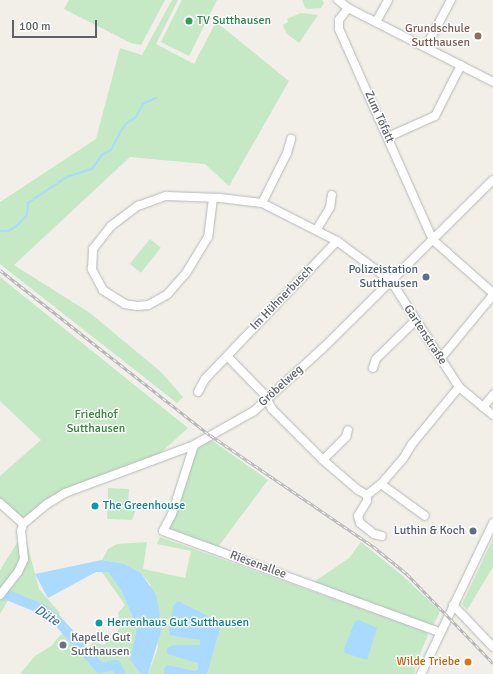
<!DOCTYPE html>
<html>
<head>
<meta charset="utf-8">
<style>
  body { margin:0 }
  #map { position:relative; width:493px; height:674px; overflow:hidden; background:#f1efe8; font-family:Signika,sans-serif }
  div>[style] { position:absolute }
  .green>* { inset:0; background:#c5e8c5; transform-origin:0 0 }
  .water>* { inset:0; background:#aadaff }
  .stream>* { height:1.5px; margin:-0.75px; padding:0 0.75px; transform-origin:0.75px; border-radius:0.75px; background:#aadaff }
  .river>* { height:10px; margin:-5px; padding:0 5px; transform-origin:5px; border-radius:5px; background:#aadaff }
  .roads { filter:drop-shadow(0 0 1px #b5b8bc) drop-shadow(0 0 1px #b5b8bc) }
  .minor>* { height:8px; margin:-4px; padding:0 4px; transform-origin:4px; border-radius:4px; background:#fff }
  .rail>* { height:3px; margin-top:-1.5px; transform-origin:0; background:repeating-linear-gradient(90deg,#fff 0 4.5px,#b6b7b8 0 9px); box-sizing:border-box; border-block:1px solid #b6b7b8 }
  .dots>* { width:11px; height:11px; translate:-50% -50%; box-sizing:border-box; border:2px solid #fff; border-radius:50% }
  span { translate:-50% -50%; white-space:nowrap; text-align:center; line-height:1.15; -webkit-text-stroke:3px #fff; paint-order:stroke }
  .leisure-label { font-size:12px; color:#27864d }
  .left { translate:0 -50%; text-align:left }
  .education-label { font-size:12px; color:#785e54 }
  .right { translate:-100% -50%; text-align:right }
  .street-label { font-size:12px; color:#5f6368 }
  .service-label { font-size:12px; color:#4e5e75 }
  .park-label { font-size:12px; color:#348238 }
  .culture-label { font-size:12px; color:#0d838f }
  .worship-label { font-size:12px; color:#5b616d }
  .food-label { font-size:12px; color:#c56008 }
  .water-label { font-size:13px; color:#4174aa; font-style:italic }
  .scale { position:absolute; left:12px; top:20px; width:85px; height:18px; box-sizing:border-box; border:2px solid #5f6368; border-top:0; padding-left:5px; font-size:12px; line-height:14px; white-space:nowrap; color:#5f6368; -webkit-text-stroke:3px #fff; paint-order:stroke }
</style>
</head>
<body>
<div id="map">
  <div class="green">
    <div style="clip-path:polygon(69px 0,165px 0,141px 45px,131px 43px,64px 9px)"></div>
    <div style="clip-path:polygon(172px 0,178px 0,156px 44px,194px 64px,216px 22px,289px 81px,229px 186px,205px 164px,130px 157px,14px 265px,90px 313px,161px 372px,183px 397px,177px 403px,0 264px,0 202px,96px 139px,120px 48px,142px 55px)"></div>
    <div style="clip-path:polygon(182px 0,217px 0,189px 56px,161px 42px)"></div>
    <div style="clip-path:polygon(302px 0,322px 0,324px 3px,321px 8px,309px 9px,305px 8px)"></div>
    <div style="clip-path:polygon(301px 13px,318px 15px,299px 43px,286px 33px,283px 25px,288px 22px,287px 19px)"></div>
    <div style="left:150px;top:239px;width:14px;height:32px;rotate:39deg"></div>
    <div style="clip-path:polygon(0 277px,188px 428px,158px 455px,21px 518px,0 499px,0 476px,41px 440px,0 401px)"></div>
    <div style="clip-path:polygon(210px 439px,268px 480px,218px 547px,168px 528px,194px 453px,202px 443px)"></div>
    <div style="clip-path:polygon(108px 488px,129px 489px,128px 504px,138px 504px,132px 520px,107px 519px)"></div>
    <div style="clip-path:polygon(24px 532px,39px 589px,60px 613px,55px 620px,8px 600px,0 614px,0 570px)"></div>
    <div style="clip-path:polygon(160px 537px,427px 632px,428px 635px,416px 664px,414px 674px,207px 674px,222px 623px,200px 640px,200px 646px,173px 646px,199px 663px,197px 671px,169px 666px,164px 668px,164px 674px,148px 674px,158px 648px,150px 584px,141px 573px,125px 564px,102px 560px,108px 549px,117px 544px,147px 542px,143px 569px,185px 578px,191px 551px,157px 544px)"></div>
    <div style="clip-path:polygon(493px 539px,493px 567px,467px 610px,462px 604px)"></div>
    <div style="clip-path:polygon(361px 542px,404px 577px,440px 611px,433px 626px,314px 582px,349px 558px)"></div>
    <div style="clip-path:polygon(102px 572px,108px 572px,121px 590px,137px 627px,130px 660px,141px 674px,121px 674px,116px 664px,99px 666px,85px 651px,93px 642px,104px 645px,121px 627px,118px 613px,125px 605px)"></div>
    <div style="clip-path:polygon(65px 630px,100px 669px,115px 667px,119px 674px,20px 674px,35px 656px,51px 646px)"></div>
  </div>
  <div class="water">
    <div style="clip-path:polygon(102px 560px,125px 564px,141px 573px,156px 595px,162px 628px,148px 674px,141px 674px,130px 660px,137px 627px,121px 590px,108px 572px,96px 572px,48px 598px,35px 574px)"></div>
    <div style="clip-path:polygon(178px 601px,222px 623px,207px 674px,164px 674px,164px 668px,168px 665px,196px 671px,198px 669px,198px 663px,167px 654px,167px 648px,173px 645px,200px 645px,200px 640px,169px 635px,173px 606px)"></div>
    <div style="clip-path:polygon(359px 620px,377px 628px,367px 660px,345px 653px,344px 650px,355px 621px)"></div>
  </div>
  <div class="stream">
    <div style="left:0;top:231px;width:9px"></div>
    <div style="left:9px;top:231px;width:11px;rotate:-34deg"></div>
    <div style="left:18px;top:225px;width:13px;rotate:-48deg"></div>
    <div style="left:27px;top:215px;width:12px;rotate:-85deg"></div>
    <div style="left:28px;top:203px;width:47px;rotate:-33.7deg"></div>
    <div style="left:67px;top:177px;width:26px;rotate:-18deg"></div>
    <div style="left:92px;top:169px;width:17px;rotate:-54deg"></div>
    <div style="left:102px;top:155px;width:10px;rotate:-29deg"></div>
    <div style="left:111px;top:150px;width:21px;rotate:-62deg"></div>
    <div style="left:121px;top:131px;width:10px;rotate:-53deg"></div>
    <div style="left:127px;top:123px;width:9px;rotate:-32deg"></div>
    <div style="left:135px;top:118px;width:16px;rotate:-60deg"></div>
    <div style="left:143px;top:104px;width:14px;rotate:-25deg"></div>
  </div>
  <div class="river">
    <div style="left:0;top:592px;width:48px;rotate:22.2deg"></div>
    <div style="left:44px;top:610px;width:15px;rotate:37deg"></div>
    <div style="left:56px;top:619px;width:66px;rotate:48.1deg"></div>
    <div style="left:100px;top:668px;width:16px;rotate:-11deg"></div>
    <div style="left:116px;top:665px;width:10px;rotate:66deg"></div>
  </div>
  <div class="roads">
    <div class="minor">
      <div style="left:338px;top:0;width:13px;rotate:39deg"></div>
      <div style="left:348px;top:8px;width:163px;rotate:27deg"></div>
      <div style="left:348px;top:8px;width:15px;rotate:127deg"></div>
      <div style="left:339px;top:20px;width:9px;rotate:90deg"></div>
      <div style="left:339px;top:29px;width:231px;rotate:66deg"></div>
      <div style="left:433px;top:240px;width:80px;rotate:41.5deg"></div>
      <div style="left:376px;top:22px;width:25px;rotate:-61deg"></div>
      <div style="left:426px;top:47px;width:53px;rotate:-62deg"></div>
      <div style="left:388px;top:137px;width:51px;rotate:-24.1deg"></div>
      <div style="left:435px;top:116px;width:57px;rotate:-63deg"></div>
      <div style="left:213px;top:198px;width:39px;rotate:97deg"></div>
      <div style="left:208px;top:237px;width:42px;rotate:121.4deg"></div>
      <div style="left:186px;top:273px;width:28px;rotate:131deg"></div>
      <div style="left:168px;top:294px;width:23px;rotate:151deg"></div>
      <div style="left:148px;top:305px;width:11px;rotate:175deg"></div>
      <div style="left:137px;top:306px;width:12px;rotate:-171deg"></div>
      <div style="left:125px;top:304px;width:26px;rotate:-148deg"></div>
      <div style="left:103px;top:290px;width:24px;rotate:-118deg"></div>
      <div style="left:92px;top:269px;width:20px;rotate:-87deg"></div>
      <div style="left:93px;top:249px;width:29px;rotate:-52deg"></div>
      <div style="left:111px;top:226px;width:34px;rotate:-37deg"></div>
      <div style="left:138px;top:206px;width:30px;rotate:-20deg"></div>
      <div style="left:166px;top:196px;width:54px;rotate:2.1deg"></div>
      <div style="left:220px;top:198px;width:42px;rotate:6.8deg"></div>
      <div style="left:262px;top:203px;width:84px;rotate:26.9deg"></div>
      <div style="left:337px;top:241px;width:67px;rotate:36.5deg"></div>
      <div style="left:391px;top:281px;width:126px;rotate:57.3deg"></div>
      <div style="left:459px;top:387px;width:44px;rotate:39.5deg"></div>
      <div style="left:262px;top:203px;width:56px;rotate:-63.4deg"></div>
      <div style="left:287px;top:153px;width:15px;rotate:-74deg"></div>
      <div style="left:317px;top:229px;width:26px;rotate:-59deg"></div>
      <div style="left:330px;top:207px;width:12px;rotate:-81deg"></div>
      <div style="left:227px;top:356px;width:53px;rotate:45.8deg"></div>
      <div style="left:264px;top:394px;width:17px;rotate:62deg"></div>
      <div style="left:272px;top:409px;width:72px;rotate:45deg"></div>
      <div style="left:323px;top:460px;width:46px;rotate:40.6deg"></div>
      <div style="left:358px;top:490px;width:10px;rotate:29deg"></div>
      <div style="left:367px;top:495px;width:18px;rotate:-38deg"></div>
      <div style="left:381px;top:484px;width:33px;rotate:-49deg"></div>
      <div style="left:403px;top:459px;width:17px;rotate:-59deg"></div>
      <div style="left:412px;top:444px;width:74px;rotate:-50.5deg"></div>
      <div style="left:441px;top:358px;width:82px;rotate:-50.5deg"></div>
      <div style="left:373px;top:368px;width:9px;rotate:-72deg"></div>
      <div style="left:376px;top:359px;width:56px;rotate:-44.3deg"></div>
      <div style="left:198px;top:392px;width:15px;rotate:-62deg"></div>
      <div style="left:205px;top:379px;width:191px;rotate:-46.3deg"></div>
      <div style="left:483px;top:407px;width:16px;rotate:-50deg"></div>
      <div style="left:194px;top:445px;width:72px;rotate:107.7deg"></div>
      <div style="left:172px;top:514px;width:19px;rotate:118deg"></div>
      <div style="left:163px;top:531px;width:294px;rotate:20.1deg"></div>
      <div style="left:323px;top:460px;width:33px;rotate:-45deg"></div>
      <div style="left:346px;top:437px;width:7px;rotate:-74deg"></div>
      <div style="left:381px;top:484px;width:54px;rotate:36deg"></div>
      <div style="left:367px;top:495px;width:6px;rotate:90deg"></div>
      <div style="left:367px;top:501px;width:17px;rotate:121deg"></div>
      <div style="left:358px;top:516px;width:7px;rotate:74deg"></div>
      <div style="left:360px;top:523px;width:18px;rotate:38deg"></div>
      <div style="left:374px;top:534px;width:8px;rotate:14deg"></div>
      <div style="left:0;top:503px;width:31px;rotate:42deg"></div>
      <div style="left:0;top:595px;width:29px;rotate:-52deg"></div>
      <div style="left:18px;top:572px;width:14px;rotate:-65deg"></div>
      <div style="left:24px;top:559px;width:28px;rotate:-96deg"></div>
      <div style="left:21px;top:531px;width:7px;rotate:-74deg"></div>
      <div style="left:23px;top:524px;width:31px;rotate:-40deg"></div>
      <div style="left:47px;top:504px;width:21px;rotate:-31deg"></div>
      <div style="left:65px;top:493px;width:138px;rotate:-20.4deg"></div>
      <div style="left:194px;top:445px;width:69px;rotate:-29.5deg"></div>
      <div style="left:254px;top:411px;width:92px;rotate:-42.4deg"></div>
      <div style="left:322px;top:349px;width:240px;rotate:-44.7deg"></div>
      <div style="left:453px;top:605px;width:58px;rotate:46.4deg"></div>
      <div style="left:421px;top:674px;width:167px;rotate:-64.5deg"></div>
    </div>
  </div>
  <div class="rail">
    <div style="left:0;top:270px;width:267px;rotate:38.2deg"></div>
    <div style="left:210px;top:435px;width:199px;rotate:34.3deg"></div>
    <div style="left:374px;top:547px;width:43px;rotate:39.3deg"></div>
    <div style="left:407px;top:574px;width:124px;rotate:46deg"></div>
  </div>
  <div class="dots">
    <div style="left:189px;top:21px;background:#2e9e5b"></div>
    <div style="left:478px;top:36px;background:#8d6e63"></div>
    <div style="left:426px;top:277px;background:#5c6f8a"></div>
    <div style="left:95px;top:506px;background:#0f9aa8"></div>
    <div style="left:473px;top:531px;background:#5c6f8a"></div>
    <div style="left:99px;top:623px;background:#0f9aa8"></div>
    <div style="left:63px;top:645px;background:#6b7280"></div>
    <div style="left:468px;top:662px;background:#e8710a"></div>
  </div>
  <div class="leisure-label">
    <span class="left" style="left:197px;top:21px">TV Sutthausen</span>
  </div>
  <div class="education-label">
    <span class="right" style="left:470px;top:36px">Grundschule<br>Sutthausen</span>
  </div>
  <div class="street-label">
    <span style="left:379px;top:117px;rotate:66deg">Zum Töfatt</span>
    <span style="left:282px;top:298px;rotate:-46deg">Im Hühnerbusch</span>
    <span style="left:425px;top:335px;rotate:57deg">Gartenstraße</span>
    <span style="left:281px;top:386px;rotate:-42deg">Gröbelweg</span>
    <span style="left:258px;top:565px;rotate:20deg">Riesenallee</span>
  </div>
  <div class="service-label">
    <span class="right" style="left:418px;top:277px">Polizeistation<br>Sutthausen</span>
    <span class="right" style="left:465px;top:531px">Luthin &amp; Koch</span>
  </div>
  <div class="park-label">
    <span style="left:96px;top:422px">Friedhof<br>Sutthausen</span>
  </div>
  <div class="culture-label">
    <span class="left" style="left:103px;top:506px">The Greenhouse</span>
    <span class="left" style="left:107px;top:623px">Herrenhaus Gut Sutthausen</span>
  </div>
  <div class="worship-label">
    <span class="left" style="left:71px;top:645px">Kapelle Gut<br>Sutthausen</span>
  </div>
  <div class="food-label">
    <span class="right" style="left:460px;top:662px">Wilde Triebe</span>
  </div>
  <div class="water-label">
    <span style="left:47px;top:616px;rotate:33deg">Düte</span>
  </div>
  <div class="scale">100 m</div>
</div>
</body>
</html>
